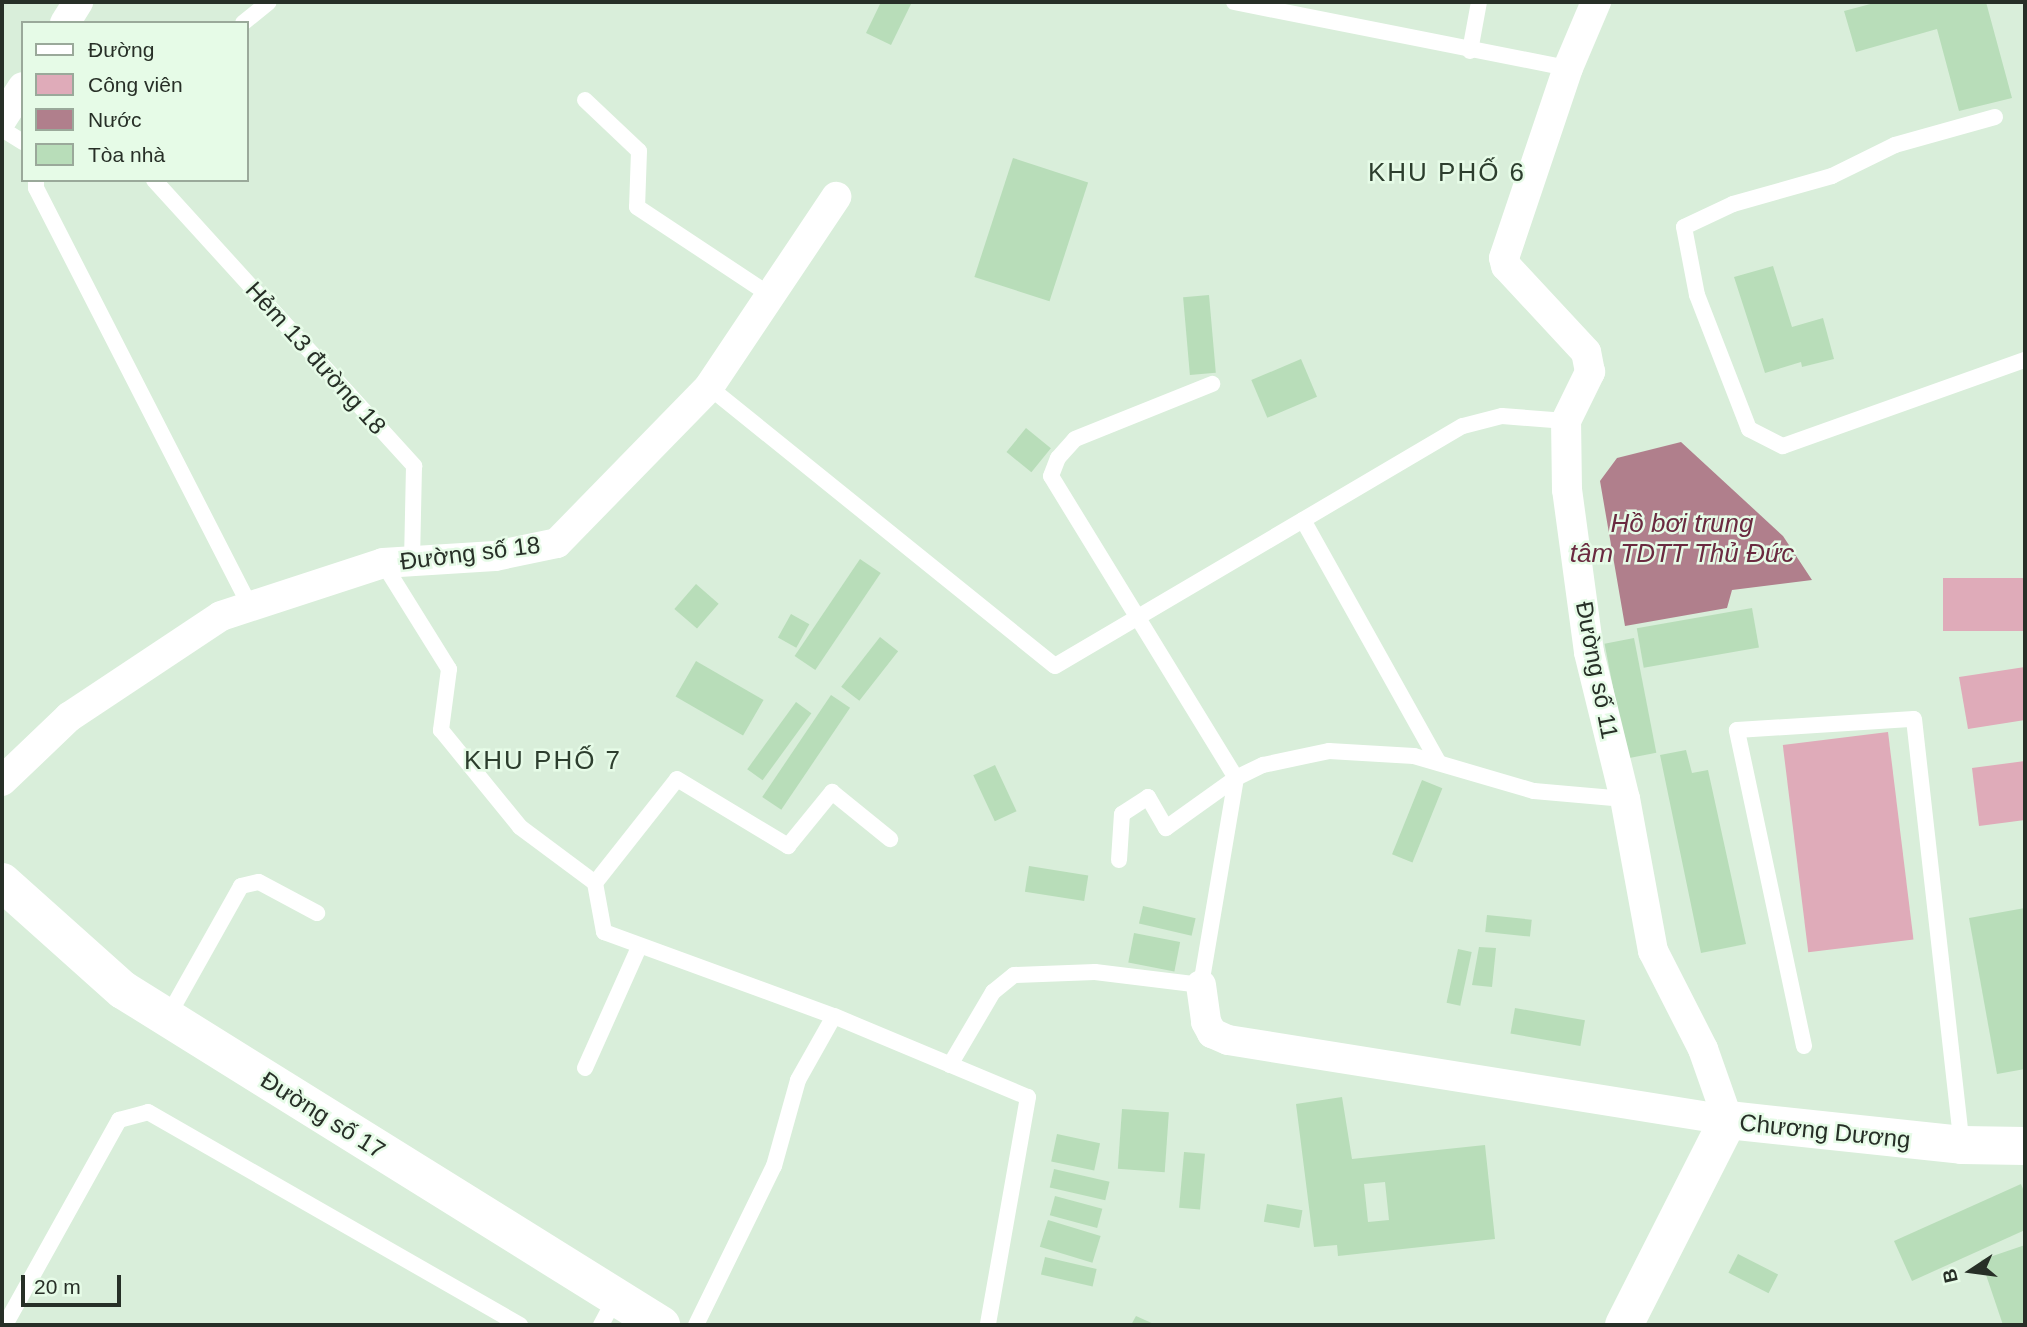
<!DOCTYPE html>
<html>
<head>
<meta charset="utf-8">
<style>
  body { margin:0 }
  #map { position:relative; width:2027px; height:1327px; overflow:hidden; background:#d9eeda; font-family:Arial,sans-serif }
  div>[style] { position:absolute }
  .green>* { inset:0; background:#dfabb9; transform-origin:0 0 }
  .water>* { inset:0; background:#b07f8c }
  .building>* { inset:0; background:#b8ddb9; transform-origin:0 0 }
  .service>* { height:16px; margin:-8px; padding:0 8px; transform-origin:8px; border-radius:8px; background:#fff }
  .minor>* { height:30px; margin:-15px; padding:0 15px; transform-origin:15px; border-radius:15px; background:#fff }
  .tertiary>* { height:38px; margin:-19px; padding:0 19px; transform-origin:19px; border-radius:19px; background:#fff }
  span { translate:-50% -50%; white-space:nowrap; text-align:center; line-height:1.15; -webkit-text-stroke:5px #e6fbe7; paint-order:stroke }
  .street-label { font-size:24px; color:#272f27 }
  .neighbourhood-label { font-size:26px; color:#2d3e2e; letter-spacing:2px }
  .water-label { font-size:26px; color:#6a2a40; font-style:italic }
  .frame { position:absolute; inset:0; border:4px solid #272f27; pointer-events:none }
  .legend { position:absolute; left:21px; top:21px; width:228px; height:161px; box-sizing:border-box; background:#e6fbe7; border:2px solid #9aa99a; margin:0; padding:9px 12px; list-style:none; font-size:21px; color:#272f27 }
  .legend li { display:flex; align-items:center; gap:14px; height:35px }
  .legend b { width:35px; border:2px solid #9aa99a }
  .north { position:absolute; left:1936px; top:1236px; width:70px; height:70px; -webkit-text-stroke:5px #e6fbe7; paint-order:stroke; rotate:257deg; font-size:19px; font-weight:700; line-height:28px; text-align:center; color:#272f27 }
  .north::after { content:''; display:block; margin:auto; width:24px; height:32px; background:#272f27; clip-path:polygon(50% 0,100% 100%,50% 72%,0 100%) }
  .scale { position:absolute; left:21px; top:1275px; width:100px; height:32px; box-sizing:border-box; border:4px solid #272f27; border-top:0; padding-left:9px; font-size:21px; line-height:24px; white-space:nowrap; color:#272f27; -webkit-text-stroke:5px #e6fbe7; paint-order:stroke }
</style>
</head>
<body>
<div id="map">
  <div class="green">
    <div style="left:2025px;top:578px;width:53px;height:82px;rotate:90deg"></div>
    <div style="clip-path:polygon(2025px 667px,2025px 720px,1968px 729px,1959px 677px)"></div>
    <div style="left:1888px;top:732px;width:209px;height:106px;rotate:83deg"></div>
    <div style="clip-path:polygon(2025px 761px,2025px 820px,1979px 826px,1972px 768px)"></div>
  </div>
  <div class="water">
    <div style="clip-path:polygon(1681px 442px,1783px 536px,1812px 580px,1732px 590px,1727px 608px,1625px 626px,1600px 481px,1617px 458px)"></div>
  </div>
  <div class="building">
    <div style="clip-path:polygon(881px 2px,912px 2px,891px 45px,866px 33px)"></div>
    <div style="clip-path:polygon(1878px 2px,1986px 2px,2012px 98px,1959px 111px,1937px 29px,1856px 52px,1844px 11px)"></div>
    <div style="left:1013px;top:158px;width:79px;height:125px;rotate:18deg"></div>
    <div style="clip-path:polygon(1773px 266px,1792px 327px,1823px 318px,1834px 359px,1802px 367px,1801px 362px,1765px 373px,1734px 277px)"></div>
    <div style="left:1209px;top:295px;width:78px;height:26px;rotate:85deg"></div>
    <div style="left:1301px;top:359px;width:41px;height:54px;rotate:67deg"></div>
    <div style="left:1026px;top:428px;width:32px;height:31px;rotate:39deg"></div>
    <div style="left:860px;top:559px;width:25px;height:117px;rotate:34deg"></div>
    <div style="left:696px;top:584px;width:30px;height:33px;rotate:41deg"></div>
    <div style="left:1752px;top:608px;width:40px;height:117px;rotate:80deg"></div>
    <div style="left:791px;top:614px;width:21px;height:27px;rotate:29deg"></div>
    <div style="left:880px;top:637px;width:23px;height:63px;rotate:38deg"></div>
    <div style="left:1634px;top:638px;width:117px;height:30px;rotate:79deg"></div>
    <div style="left:696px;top:661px;width:78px;height:41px;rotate:30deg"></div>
    <div style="left:831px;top:695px;width:23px;height:123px;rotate:34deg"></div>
    <div style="left:796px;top:702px;width:19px;height:83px;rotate:36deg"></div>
    <div style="clip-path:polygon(1686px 750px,1692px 773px,1708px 770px,1746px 944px,1701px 953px,1660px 755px)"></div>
    <div style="left:995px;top:765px;width:51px;height:24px;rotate:65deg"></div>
    <div style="left:1422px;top:780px;width:22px;height:80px;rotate:22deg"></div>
    <div style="left:1029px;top:866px;width:60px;height:26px;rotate:9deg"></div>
    <div style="left:1143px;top:906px;width:54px;height:18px;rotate:13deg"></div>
    <div style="clip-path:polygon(2025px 908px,2025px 1069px,1997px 1074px,1969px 918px)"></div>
    <div style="left:1487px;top:915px;width:45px;height:17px;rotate:6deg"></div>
    <div style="left:1134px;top:933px;width:47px;height:30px;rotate:11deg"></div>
    <div style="clip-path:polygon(1479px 947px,1496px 948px,1492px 987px,1472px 985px)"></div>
    <div style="left:1458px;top:949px;width:14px;height:55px;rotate:12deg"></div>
    <div style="left:1515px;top:1008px;width:71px;height:26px;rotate:10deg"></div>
    <div style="clip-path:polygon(evenodd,1342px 1097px,1352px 1159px,1485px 1145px,1495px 1239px,1338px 1256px,1337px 1245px,1314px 1247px,1296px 1104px,1342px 1097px,1385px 1182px,1389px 1220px,1368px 1222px,1364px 1184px,1385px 1182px)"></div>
    <div style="left:1122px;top:1109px;width:47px;height:60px;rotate:4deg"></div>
    <div style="left:1057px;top:1134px;width:44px;height:28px;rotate:12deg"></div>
    <div style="left:1184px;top:1152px;width:21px;height:56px;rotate:5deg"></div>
    <div style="left:1054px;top:1169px;width:57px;height:19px;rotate:13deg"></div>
    <div style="clip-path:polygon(2021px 1184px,2025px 1194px,2025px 1230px,1912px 1281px,1894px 1241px)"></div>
    <div style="left:1055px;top:1196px;width:49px;height:20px;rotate:15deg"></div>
    <div style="left:1267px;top:1204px;width:36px;height:18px;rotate:10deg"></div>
    <div style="left:1048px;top:1220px;width:55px;height:28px;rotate:17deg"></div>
    <div style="clip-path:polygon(2025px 1245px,2025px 1325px,2003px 1325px,1981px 1260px)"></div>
    <div style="left:1738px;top:1254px;width:45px;height:21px;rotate:27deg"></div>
    <div style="left:1045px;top:1257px;width:53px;height:18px;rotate:13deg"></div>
    <div style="clip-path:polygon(1136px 1316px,1156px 1325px,1131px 1325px)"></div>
  </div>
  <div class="service">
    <div style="left:1234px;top:2px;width:340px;rotate:11.2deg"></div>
    <div style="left:243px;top:23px;width:33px;rotate:-39deg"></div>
    <div style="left:1470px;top:51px;width:50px;rotate:-79.6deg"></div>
    <div style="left:585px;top:100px;width:74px;rotate:43.4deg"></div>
    <div style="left:639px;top:151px;width:56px;rotate:92deg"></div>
    <div style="left:637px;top:207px;width:159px;rotate:33.5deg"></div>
    <div style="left:1995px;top:117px;width:104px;rotate:164.4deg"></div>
    <div style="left:1895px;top:145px;width:70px;rotate:153.8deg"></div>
    <div style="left:1832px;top:176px;width:103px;rotate:164.2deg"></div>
    <div style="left:1733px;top:204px;width:54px;rotate:154.9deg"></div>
    <div style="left:1684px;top:227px;width:69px;rotate:79.2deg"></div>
    <div style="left:1697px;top:295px;width:144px;rotate:68.8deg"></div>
    <div style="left:1749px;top:429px;width:38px;rotate:27deg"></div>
    <div style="left:1783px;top:446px;width:257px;rotate:-19.6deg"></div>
    <div style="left:2px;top:129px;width:25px;rotate:32deg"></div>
    <div style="left:36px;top:180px;width:8px;rotate:90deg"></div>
    <div style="left:36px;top:188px;width:470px;rotate:62.9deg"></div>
    <div style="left:154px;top:180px;width:387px;rotate:47.7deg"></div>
    <div style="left:414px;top:466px;width:95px;rotate:91.2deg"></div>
    <div style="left:709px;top:387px;width:444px;rotate:38.9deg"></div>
    <div style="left:1055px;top:666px;width:473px;rotate:-30.5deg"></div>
    <div style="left:1463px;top:426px;width:40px;rotate:-14.4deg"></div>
    <div style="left:1502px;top:416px;width:64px;rotate:4.5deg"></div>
    <div style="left:1303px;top:520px;width:278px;rotate:60.8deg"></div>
    <div style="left:383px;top:563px;width:125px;rotate:58.1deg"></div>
    <div style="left:449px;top:669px;width:62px;rotate:97.5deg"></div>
    <div style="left:441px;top:730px;width:125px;rotate:50.8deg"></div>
    <div style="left:520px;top:827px;width:94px;rotate:36.7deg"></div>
    <div style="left:595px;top:883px;width:50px;rotate:79.6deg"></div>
    <div style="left:604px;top:932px;width:245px;rotate:20.1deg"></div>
    <div style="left:834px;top:1016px;width:210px;rotate:22.7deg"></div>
    <div style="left:1028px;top:1097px;width:231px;rotate:100deg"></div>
    <div style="left:1119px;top:860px;width:46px;rotate:-86.3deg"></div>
    <div style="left:1122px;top:814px;width:31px;rotate:-33deg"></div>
    <div style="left:1148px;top:797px;width:36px;rotate:60deg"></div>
    <div style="left:1166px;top:828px;width:86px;rotate:-35.5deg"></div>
    <div style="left:1236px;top:778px;width:354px;rotate:-121.5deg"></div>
    <div style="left:1051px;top:476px;width:19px;rotate:-69deg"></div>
    <div style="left:1058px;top:458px;width:25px;rotate:-48deg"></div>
    <div style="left:1075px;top:439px;width:148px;rotate:-21.9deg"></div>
    <div style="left:595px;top:883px;width:132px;rotate:-51.7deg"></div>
    <div style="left:677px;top:779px;width:130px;rotate:31.1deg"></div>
    <div style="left:788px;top:846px;width:70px;rotate:-50.8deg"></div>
    <div style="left:832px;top:792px;width:75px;rotate:39deg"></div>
    <div style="left:167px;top:1018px;width:151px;rotate:-60.7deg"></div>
    <div style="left:241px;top:886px;width:18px;rotate:-13deg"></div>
    <div style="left:259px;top:882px;width:66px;rotate:28.1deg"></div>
    <div style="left:1804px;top:1046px;width:323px;rotate:-102deg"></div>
    <div style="left:1737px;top:730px;width:177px;rotate:-3.6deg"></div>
    <div style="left:1914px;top:719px;width:429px;rotate:83.6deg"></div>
    <div style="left:950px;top:1065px;width:85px;rotate:-59.5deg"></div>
    <div style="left:993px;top:992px;width:27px;rotate:-39deg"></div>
    <div style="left:1014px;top:975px;width:81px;rotate:-2.1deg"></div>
    <div style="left:1095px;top:972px;width:107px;rotate:7deg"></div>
    <div style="left:1201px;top:985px;width:210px;rotate:-80.4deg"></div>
    <div style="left:1236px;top:778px;width:30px;rotate:-26deg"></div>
    <div style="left:1263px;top:765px;width:67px;rotate:-12deg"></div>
    <div style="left:1329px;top:751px;width:85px;rotate:3.4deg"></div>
    <div style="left:1414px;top:756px;width:125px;rotate:16.3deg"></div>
    <div style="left:1534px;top:791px;width:91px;rotate:5deg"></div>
    <div style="left:585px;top:1068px;width:133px;rotate:-65.9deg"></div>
    <div style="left:5px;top:1325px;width:235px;rotate:-60.9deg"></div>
    <div style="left:119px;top:1120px;width:30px;rotate:-15deg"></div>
    <div style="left:148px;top:1112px;width:429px;rotate:29.8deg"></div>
    <div style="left:601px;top:1325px;width:32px;rotate:-62deg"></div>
    <div style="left:696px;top:1325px;width:177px;rotate:-63.9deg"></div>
    <div style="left:774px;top:1166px;width:89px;rotate:-74.4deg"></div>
    <div style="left:798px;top:1080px;width:73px;rotate:-60.6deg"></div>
  </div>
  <div class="minor">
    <div style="left:65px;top:23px;width:25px;rotate:-58deg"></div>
    <div style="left:2px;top:119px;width:38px;rotate:-57deg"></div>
    <div style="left:2px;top:781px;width:93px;rotate:-43.7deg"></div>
    <div style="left:69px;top:717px;width:182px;rotate:-33.6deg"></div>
    <div style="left:221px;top:616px;width:170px;rotate:-18.1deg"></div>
    <div style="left:383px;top:563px;width:112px;rotate:-3.6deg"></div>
    <div style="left:495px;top:556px;width:63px;rotate:-11.8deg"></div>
    <div style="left:557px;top:543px;width:218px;rotate:-45.7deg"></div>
    <div style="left:709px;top:387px;width:229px;rotate:-56.2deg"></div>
    <div style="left:1201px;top:985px;width:37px;rotate:82deg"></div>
    <div style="left:1206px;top:1022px;width:13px;rotate:61deg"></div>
    <div style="left:1212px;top:1033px;width:17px;rotate:24deg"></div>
    <div style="left:1228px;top:1040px;width:506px;rotate:9.09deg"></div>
    <div style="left:1728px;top:1120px;width:75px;rotate:-109.4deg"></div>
    <div style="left:1703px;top:1049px;width:110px;rotate:-117deg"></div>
    <div style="left:1653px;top:951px;width:155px;rotate:-100.4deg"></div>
    <div style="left:1625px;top:799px;width:151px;rotate:-103.8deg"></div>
    <div style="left:1589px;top:652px;width:163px;rotate:-97.7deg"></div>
    <div style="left:1567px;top:490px;width:69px;rotate:-90.8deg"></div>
    <div style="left:1566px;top:421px;width:55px;rotate:-63.9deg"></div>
    <div style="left:1590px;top:372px;width:20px;rotate:-101deg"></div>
    <div style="left:1586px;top:352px;width:117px;rotate:-132.9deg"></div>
    <div style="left:1506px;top:266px;width:8px;rotate:-104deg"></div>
    <div style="left:1504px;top:258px;width:200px;rotate:-71.4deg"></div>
    <div style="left:1568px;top:68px;width:72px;rotate:-67deg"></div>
  </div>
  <div class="tertiary">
    <div style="left:2px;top:882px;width:162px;rotate:41.8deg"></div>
    <div style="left:123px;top:990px;width:634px;rotate:31.91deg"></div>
    <div style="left:1624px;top:1325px;width:230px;rotate:-63.1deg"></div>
    <div style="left:1728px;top:1120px;width:235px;rotate:6.1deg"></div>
    <div style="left:1962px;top:1145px;width:63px;rotate:0.9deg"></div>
  </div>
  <div class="street-label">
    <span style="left:316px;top:358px;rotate:48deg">Hẻm 13 đường 18</span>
    <span style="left:470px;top:553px;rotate:-7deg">Đường số 18</span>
    <span style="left:1597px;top:670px;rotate:79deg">Đường số 11</span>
    <span style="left:323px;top:1115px;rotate:32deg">Đường số 17</span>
    <span style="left:1825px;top:1131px;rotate:6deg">Chương Dương</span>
  </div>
  <div class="neighbourhood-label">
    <span style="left:1447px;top:173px">KHU PHỐ 6</span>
    <span style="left:543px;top:761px">KHU PHỐ 7</span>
  </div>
  <div class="water-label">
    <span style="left:1682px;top:539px">Hồ bơi trung<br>tâm TDTT Thủ Đức</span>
  </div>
  <div class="frame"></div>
  <ul class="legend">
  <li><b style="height:9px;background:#fff"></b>Đường</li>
  <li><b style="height:19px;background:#dfabb9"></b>Công viên</li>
  <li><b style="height:19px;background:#b07f8c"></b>Nước</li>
  <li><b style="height:19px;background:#b8ddb9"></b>Tòa nhà</li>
  </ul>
  <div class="north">B</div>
  <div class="scale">20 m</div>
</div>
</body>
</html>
